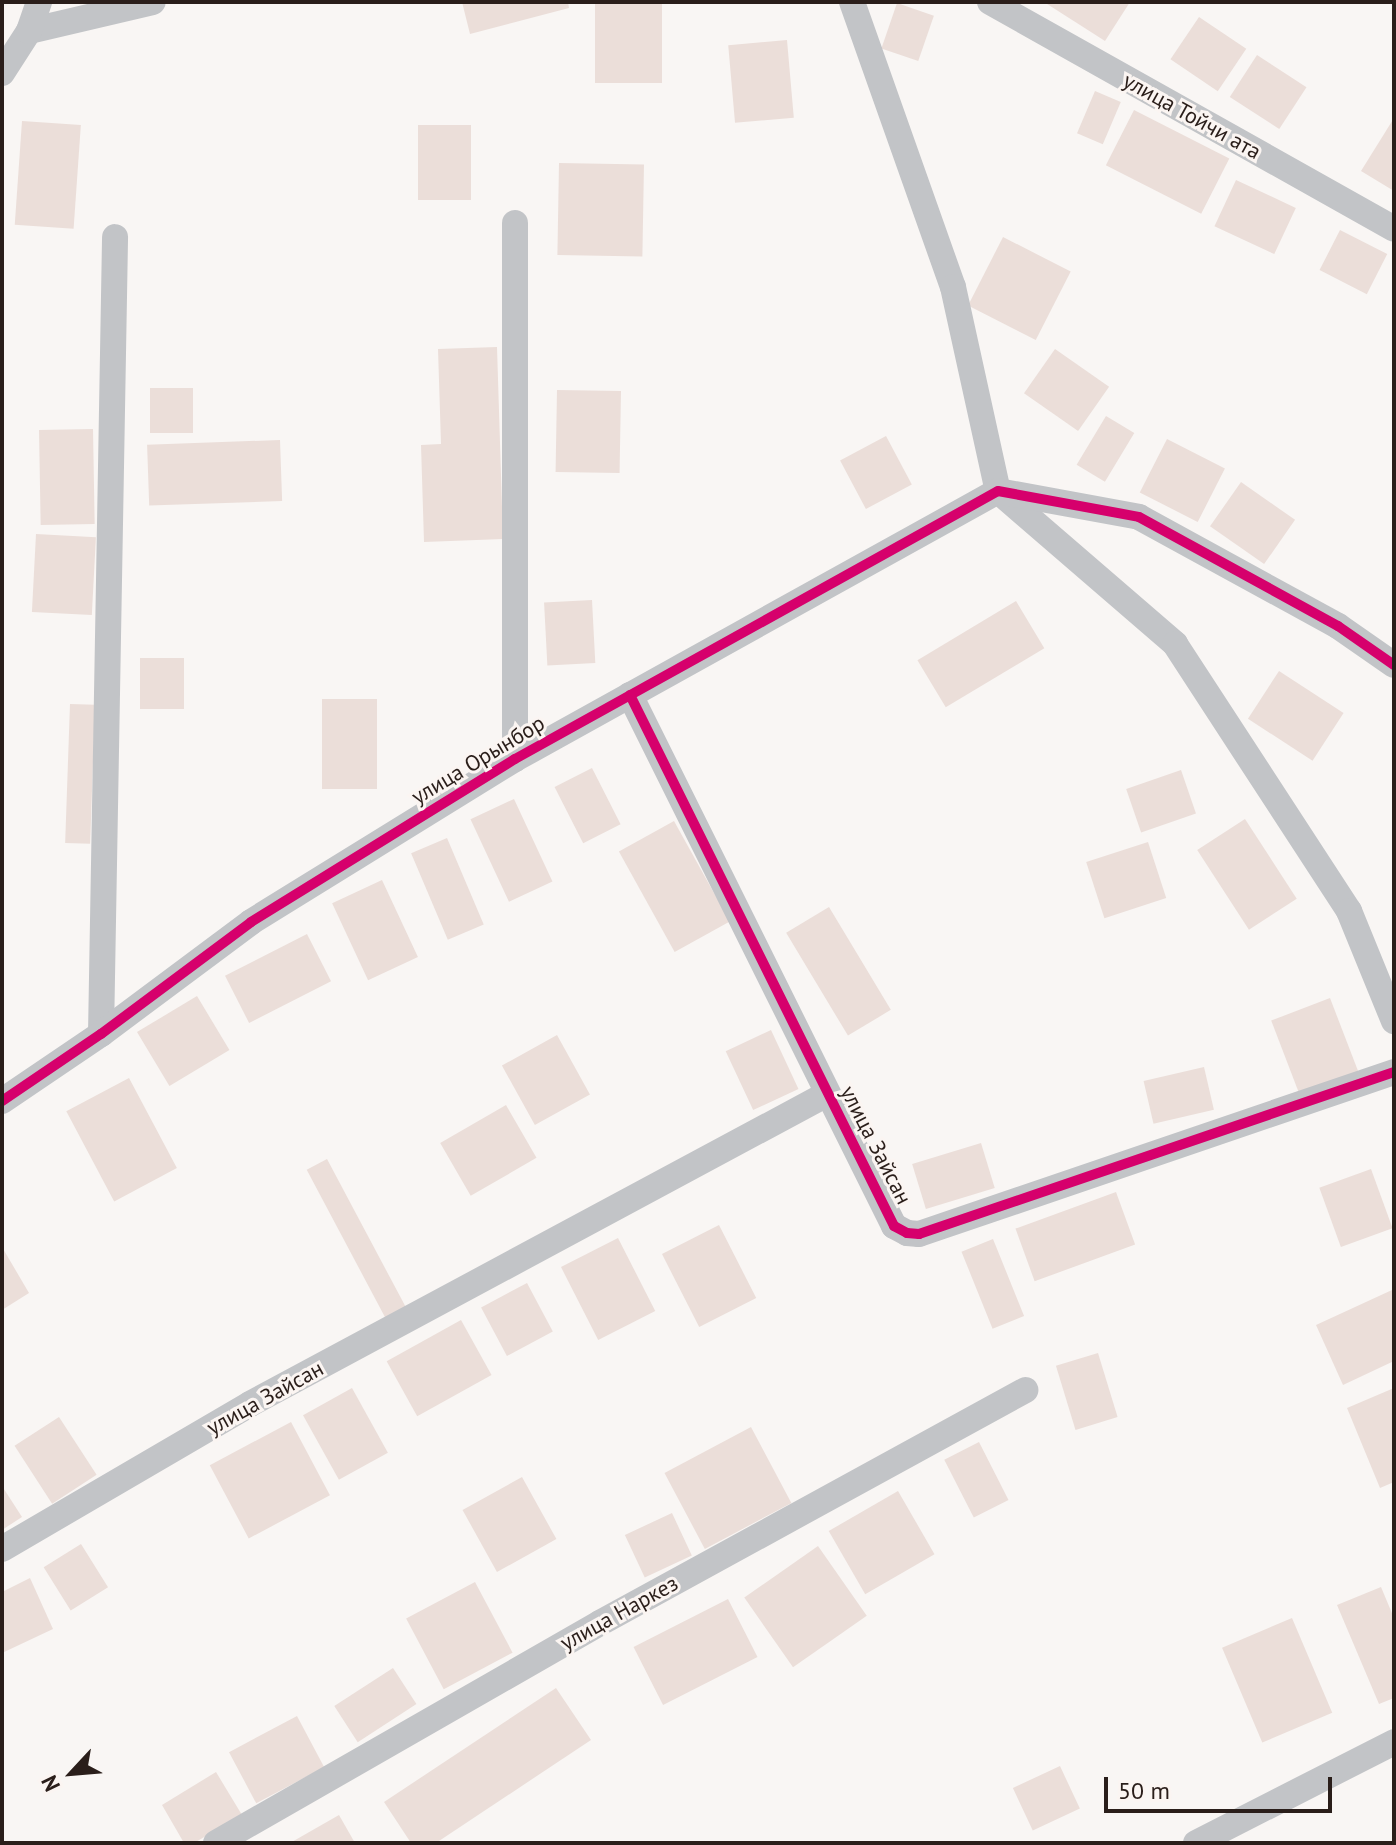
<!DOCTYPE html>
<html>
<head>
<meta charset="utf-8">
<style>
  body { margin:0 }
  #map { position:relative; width:1396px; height:1845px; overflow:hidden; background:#f9f6f4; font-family:"PT Sans",sans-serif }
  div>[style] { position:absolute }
  .building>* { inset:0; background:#ebded9; transform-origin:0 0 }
  .street>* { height:26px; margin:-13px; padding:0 13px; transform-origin:13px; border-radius:13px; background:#c2c4c7 }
  .cycleway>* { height:10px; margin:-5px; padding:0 5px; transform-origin:5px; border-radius:5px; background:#d6006c }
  span { translate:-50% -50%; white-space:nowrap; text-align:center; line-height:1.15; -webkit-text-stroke:6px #fbf5f2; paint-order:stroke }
  .street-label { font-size:22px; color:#2a1e1a }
  .frame { position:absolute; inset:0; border:4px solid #2a1e1a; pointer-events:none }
  .north { position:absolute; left:32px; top:1733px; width:80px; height:80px; -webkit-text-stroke:6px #fbf5f2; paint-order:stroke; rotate:244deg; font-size:22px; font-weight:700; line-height:32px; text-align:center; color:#2a1e1a }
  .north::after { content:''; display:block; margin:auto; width:28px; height:36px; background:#2a1e1a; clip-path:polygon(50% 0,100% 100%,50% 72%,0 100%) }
  .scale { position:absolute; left:1104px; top:1777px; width:228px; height:36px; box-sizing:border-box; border:4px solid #2a1e1a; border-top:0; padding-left:10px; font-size:24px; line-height:28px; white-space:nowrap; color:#2a1e1a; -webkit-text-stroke:6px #fbf5f2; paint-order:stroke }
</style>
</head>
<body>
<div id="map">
  <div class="building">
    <div style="clip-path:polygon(462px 2px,568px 2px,569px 8px,470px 34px)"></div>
    <div style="left:595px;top:2px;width:67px;height:81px"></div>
    <div style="clip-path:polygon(1044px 2px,1130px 2px,1105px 41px)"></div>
    <div style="left:897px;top:3px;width:39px;height:48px;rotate:19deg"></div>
    <div style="left:1199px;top:17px;width:57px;height:51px;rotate:34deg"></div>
    <div style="left:787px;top:40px;width:78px;height:59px;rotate:85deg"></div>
    <div style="left:1257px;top:55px;width:59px;height:50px;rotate:33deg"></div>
    <div style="left:1095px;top:91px;width:28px;height:46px;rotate:23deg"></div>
    <div style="left:1134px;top:110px;width:107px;height:62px;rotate:27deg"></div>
    <div style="clip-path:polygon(1394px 118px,1394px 191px,1361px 171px)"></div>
    <div style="left:22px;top:121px;width:59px;height:104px;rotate:4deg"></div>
    <div style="left:418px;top:125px;width:53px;height:75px"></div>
    <div style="left:559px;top:163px;width:85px;height:92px;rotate:1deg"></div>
    <div style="left:1236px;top:180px;width:66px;height:51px;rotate:25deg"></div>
    <div style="left:1340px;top:230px;width:53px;height:45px;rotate:27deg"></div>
    <div style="left:1003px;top:237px;width:76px;height:77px;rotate:27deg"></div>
    <div style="clip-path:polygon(497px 347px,503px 539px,424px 542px,421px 445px,441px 444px,438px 349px)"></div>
    <div style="left:1055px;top:349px;width:66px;height:54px;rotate:35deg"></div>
    <div style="left:150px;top:388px;width:43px;height:45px"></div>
    <div style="left:557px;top:390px;width:64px;height:82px;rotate:1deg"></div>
    <div style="left:1106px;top:416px;width:33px;height:57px;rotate:31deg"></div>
    <div style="left:93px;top:429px;width:95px;height:54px;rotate:89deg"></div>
    <div style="left:886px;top:436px;width:55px;height:52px;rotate:62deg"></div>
    <div style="left:1167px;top:439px;width:65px;height:60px;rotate:27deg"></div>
    <div style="left:280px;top:440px;width:61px;height:133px;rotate:88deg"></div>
    <div style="left:1241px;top:482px;width:66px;height:54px;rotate:35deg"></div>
    <div style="left:36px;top:534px;width:60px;height:78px;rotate:3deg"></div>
    <div style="left:592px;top:600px;width:63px;height:48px;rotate:87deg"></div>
    <div style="left:1016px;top:601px;width:55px;height:115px;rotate:59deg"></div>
    <div style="left:140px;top:658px;width:44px;height:51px"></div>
    <div style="left:1279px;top:671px;width:77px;height:57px;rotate:33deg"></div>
    <div style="left:377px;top:699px;width:90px;height:55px;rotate:90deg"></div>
    <div style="left:70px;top:704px;width:25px;height:139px;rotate:2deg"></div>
    <div style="left:592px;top:768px;width:63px;height:42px;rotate:63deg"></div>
    <div style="left:1181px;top:770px;width:46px;height:58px;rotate:71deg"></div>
    <div style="left:514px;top:799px;width:91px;height:48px;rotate:65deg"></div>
    <div style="left:1245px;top:819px;width:95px;height:57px;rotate:57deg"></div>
    <div style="left:674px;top:821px;width:115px;height:63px;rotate:61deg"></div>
    <div style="left:447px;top:838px;width:94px;height:39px;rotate:67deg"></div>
    <div style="left:1148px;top:842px;width:59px;height:65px;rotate:72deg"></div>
    <div style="left:382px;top:880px;width:85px;height:55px;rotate:65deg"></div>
    <div style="left:829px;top:907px;width:120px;height:50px;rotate:59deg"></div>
    <div style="left:307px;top:934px;width:53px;height:92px;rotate:63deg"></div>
    <div style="left:197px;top:996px;width:63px;height:70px;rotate:59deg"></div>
    <div style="left:1330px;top:998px;width:81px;height:63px;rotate:69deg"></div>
    <div style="left:771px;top:1030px;width:65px;height:50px;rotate:65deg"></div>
    <div style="left:557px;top:1035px;width:68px;height:63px;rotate:61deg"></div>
    <div style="left:1204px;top:1067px;width:44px;height:62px;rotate:77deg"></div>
    <div style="left:129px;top:1078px;width:102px;height:71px;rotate:62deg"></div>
    <div style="left:506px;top:1105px;width:61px;height:76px;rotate:60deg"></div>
    <div style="left:981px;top:1143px;width:47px;height:72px;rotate:73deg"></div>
    <div style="left:327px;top:1159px;width:170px;height:23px;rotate:62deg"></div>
    <div style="left:1371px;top:1169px;width:63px;height:55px;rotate:70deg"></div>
    <div style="left:1116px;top:1192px;width:56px;height:107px;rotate:70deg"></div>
    <div style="left:719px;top:1225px;width:82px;height:64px;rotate:63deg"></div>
    <div style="left:618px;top:1238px;width:82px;height:64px;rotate:63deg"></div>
    <div style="left:993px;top:1239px;width:83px;height:34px;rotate:68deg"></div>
    <div style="clip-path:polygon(2px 1247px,29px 1293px,2px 1310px)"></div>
    <div style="left:527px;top:1283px;width:55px;height:52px;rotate:62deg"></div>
    <div style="clip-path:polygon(1392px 1290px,1394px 1361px,1343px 1385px,1316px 1325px)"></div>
    <div style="left:461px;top:1320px;width:63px;height:85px;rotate:61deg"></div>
    <div style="left:1098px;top:1353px;width:67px;height:44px;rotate:73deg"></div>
    <div style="left:352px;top:1388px;width:74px;height:56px;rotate:61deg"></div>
    <div style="clip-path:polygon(1394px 1388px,1394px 1482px,1380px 1488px,1347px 1408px)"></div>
    <div style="left:59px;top:1417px;width:69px;height:53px;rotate:57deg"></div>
    <div style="left:291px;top:1422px;width:83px;height:92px;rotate:62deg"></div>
    <div style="left:751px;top:1427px;width:86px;height:98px;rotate:62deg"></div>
    <div style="left:979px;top:1442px;width:65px;height:39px;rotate:63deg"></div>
    <div style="left:522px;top:1477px;width:71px;height:68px;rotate:61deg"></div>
    <div style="clip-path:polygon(2px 1486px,22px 1517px,2px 1530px)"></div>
    <div style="left:898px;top:1491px;width:73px;height:80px;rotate:60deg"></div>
    <div style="left:672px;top:1513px;width:47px;height:52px;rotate:65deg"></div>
    <div style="left:81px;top:1544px;width:51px;height:44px;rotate:58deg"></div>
    <div style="left:818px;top:1546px;width:85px;height:90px;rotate:55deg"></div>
    <div style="clip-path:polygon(30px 1578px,53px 1629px,2px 1653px,2px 1592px)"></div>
    <div style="left:475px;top:1582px;width:80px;height:78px;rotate:62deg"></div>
    <div style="clip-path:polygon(1381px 1587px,1394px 1618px,1394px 1698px,1379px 1704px,1337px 1605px)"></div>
    <div style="left:728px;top:1599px;width:65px;height:106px;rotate:63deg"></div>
    <div style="left:1292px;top:1618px;width:103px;height:76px;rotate:67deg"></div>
    <div style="left:393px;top:1668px;width:43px;height:70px;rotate:57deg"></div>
    <div style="clip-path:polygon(556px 1688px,591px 1740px,436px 1843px,411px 1843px,384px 1802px)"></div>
    <div style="left:297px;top:1716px;width:58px;height:77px;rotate:62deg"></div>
    <div style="left:1060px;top:1766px;width:47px;height:52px;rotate:65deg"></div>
    <div style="clip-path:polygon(216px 1772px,242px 1815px,194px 1843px,184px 1843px,162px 1805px)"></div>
    <div style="clip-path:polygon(339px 1815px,355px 1843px,290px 1843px)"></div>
  </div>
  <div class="street">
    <div style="left:852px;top:2px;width:302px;rotate:70.5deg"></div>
    <div style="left:953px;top:287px;width:209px;rotate:77.6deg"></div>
    <div style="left:998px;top:491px;width:234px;rotate:40.8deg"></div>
    <div style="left:1175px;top:644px;width:319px;rotate:56.9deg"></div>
    <div style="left:1349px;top:911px;width:119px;rotate:67.8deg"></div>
    <div style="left:990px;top:2px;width:463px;rotate:29.3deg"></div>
    <div style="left:29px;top:31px;width:127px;rotate:-13.2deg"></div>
    <div style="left:2px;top:73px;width:50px;rotate:-57.3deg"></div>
    <div style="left:29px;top:31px;width:31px;rotate:-71deg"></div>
    <div style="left:630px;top:695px;width:593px;rotate:63.56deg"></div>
    <div style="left:894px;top:1226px;width:15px;rotate:28deg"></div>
    <div style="left:907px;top:1233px;width:12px;rotate:5deg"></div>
    <div style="left:919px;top:1234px;width:502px;rotate:-18.83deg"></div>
    <div style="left:515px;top:759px;width:536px;rotate:-90deg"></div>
    <div style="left:101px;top:1034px;width:797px;rotate:-88.99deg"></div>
    <div style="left:2px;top:1101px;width:120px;rotate:-34.1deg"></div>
    <div style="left:101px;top:1034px;width:187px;rotate:-36.7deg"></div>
    <div style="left:251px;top:922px;width:310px;rotate:-31.7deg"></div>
    <div style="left:515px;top:759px;width:552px;rotate:-29.02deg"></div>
    <div style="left:998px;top:491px;width:143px;rotate:10.4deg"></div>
    <div style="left:1139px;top:517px;width:227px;rotate:28.7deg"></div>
    <div style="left:1338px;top:626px;width:68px;rotate:34.9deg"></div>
    <div style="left:2px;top:1549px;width:287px;rotate:-30.3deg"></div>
    <div style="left:250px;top:1404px;width:655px;rotate:-28.25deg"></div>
    <div style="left:216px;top:1843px;width:443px;rotate:-29.8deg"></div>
    <div style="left:600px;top:1623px;width:485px;rotate:-28.7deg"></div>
    <div style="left:1196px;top:1843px;width:222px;rotate:-27deg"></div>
  </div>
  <div class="cycleway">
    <div style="left:630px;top:695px;width:593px;rotate:63.56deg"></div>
    <div style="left:894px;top:1226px;width:15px;rotate:28deg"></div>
    <div style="left:907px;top:1233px;width:12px;rotate:5deg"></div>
    <div style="left:919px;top:1234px;width:502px;rotate:-18.83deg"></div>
    <div style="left:2px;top:1101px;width:120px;rotate:-34.1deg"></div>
    <div style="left:101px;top:1034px;width:187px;rotate:-36.7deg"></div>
    <div style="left:251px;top:922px;width:310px;rotate:-31.7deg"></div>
    <div style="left:515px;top:759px;width:552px;rotate:-29.02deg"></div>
    <div style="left:998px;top:491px;width:143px;rotate:10.4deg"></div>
    <div style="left:1139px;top:517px;width:227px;rotate:28.7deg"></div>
    <div style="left:1338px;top:626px;width:68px;rotate:34.9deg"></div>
  </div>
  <div class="street-label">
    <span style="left:1192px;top:116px;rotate:29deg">улица Тойчи ата</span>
    <span style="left:478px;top:760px;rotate:-31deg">улица Орынбор</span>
    <span style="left:876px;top:1145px;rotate:63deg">улица Зайсан</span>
    <span style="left:265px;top:1398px;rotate:-29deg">улица Зайсан</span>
    <span style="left:619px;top:1613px;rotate:-29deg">улица Наркез</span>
  </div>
  <div class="frame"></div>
  <div class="north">N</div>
  <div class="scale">50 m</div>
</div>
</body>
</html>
